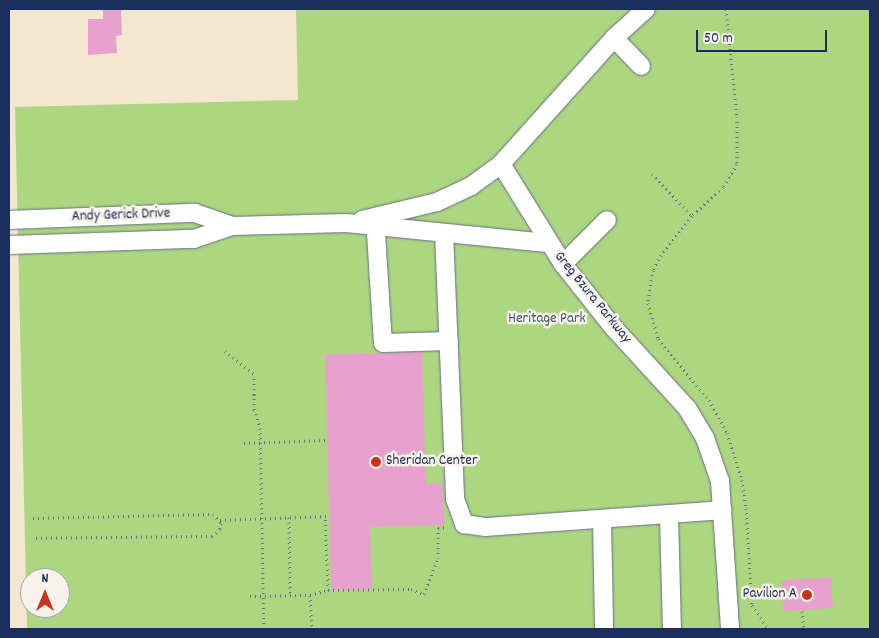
<!DOCTYPE html>
<html>
<head>
<meta charset="utf-8">
<style>
  body { margin:0 }
  #map { position:relative; width:879px; height:638px; overflow:hidden; background:#f3e7d0; font-family:Dekko,sans-serif }
  div>[style] { position:absolute }
  .green>* { inset:0; background:#add681 }
  .building>* { inset:0; background:#e6a2cd; transform-origin:0 0 }
  .path>* { height:3px; margin-top:-1.5px; transform-origin:0; background:repeating-linear-gradient(90deg,#676f86 0 1px,transparent 0 5px) }
  .roads { filter:drop-shadow(0 0 1px #676f86) drop-shadow(0 0 1px #676f86) }
  .minor>* { height:18px; margin:-9px; padding:0 9px; transform-origin:9px; border-radius:9px; background:#fff }
  .dots>* { width:14px; height:14px; translate:-50% -50%; box-sizing:border-box; border:2px solid #f7f3e8; border-radius:50% }
  span { translate:-50% -50%; white-space:nowrap; text-align:center; line-height:1.15; -webkit-text-stroke:5px #f7f3e8; paint-order:stroke }
  .street-label { font-size:15px; color:#1b2f5e }
  .park-label { font-size:15px; color:#405967 }
  .poi-label { font-size:15px; color:#1b2f5e }
  .left { translate:0 -50%; text-align:left }
  .right { translate:-100% -50%; text-align:right }
  .frame { position:absolute; inset:0; border:10px solid #1b2f5e; pointer-events:none }
  .north { position:absolute; left:20px; top:568px; width:50px; height:50px; box-sizing:border-box; background:#f7f3e8; border:1px solid #9fa5b1; border-radius:50%; rotate:0deg; font-size:14px; font-weight:700; line-height:20px; text-align:center; color:#1b2f5e }
  .north::after { content:''; display:block; margin:auto; width:18px; height:22px; background:#c8321e; clip-path:polygon(50% 0,100% 100%,50% 72%,0 100%) }
  .scale { position:absolute; left:696px; top:30px; width:131px; height:22px; box-sizing:border-box; border:2px solid #1b2f5e; border-top:0; padding-left:6px; font-size:15px; line-height:18px; white-space:nowrap; color:#1b2f5e; -webkit-text-stroke:4px #f7f3e8; paint-order:stroke }
</style>
</head>
<body>
<div id="map">
  <div class="green">
    <div style="clip-path:polygon(evenodd,296px 9px,870px 9px,870px 629px,27px 629px,15px 107px,298px 100px,296px 9px,30px 578px,60px 578px,60px 608px,30px 608px,30px 578px)"></div>
  </div>
  <div class="building">
    <div style="clip-path:polygon(103px 9px,121px 9px,122px 35px,116px 36px,117px 53px,88px 55px,88px 19px,103px 19px)"></div>
    <div style="clip-path:polygon(422px 352px,426px 484px,443px 483px,444px 525px,370px 527px,372px 589px,331px 590px,325px 354px)"></div>
    <div style="left:831px;top:577px;width:31px;height:50px;rotate:86deg"></div>
  </div>
  <div class="path">
    <div style="left:726px;top:9px;width:109px;rotate:84.2deg"></div>
    <div style="left:737px;top:117px;width:47px;rotate:90deg"></div>
    <div style="left:737px;top:164px;width:27px;rotate:121deg"></div>
    <div style="left:723px;top:187px;width:42px;rotate:136.9deg"></div>
    <div style="left:692px;top:216px;width:50px;rotate:128.5deg"></div>
    <div style="left:661px;top:255px;width:17px;rotate:118deg"></div>
    <div style="left:653px;top:270px;width:33px;rotate:99deg"></div>
    <div style="left:648px;top:303px;width:37px;rotate:74deg"></div>
    <div style="left:658px;top:339px;width:80px;rotate:50.1deg"></div>
    <div style="left:709px;top:400px;width:38px;rotate:61deg"></div>
    <div style="left:727px;top:433px;width:49px;rotate:72.3deg"></div>
    <div style="left:742px;top:480px;width:28px;rotate:82deg"></div>
    <div style="left:746px;top:508px;width:97px;rotate:86.5deg"></div>
    <div style="left:752px;top:605px;width:29px;rotate:56deg"></div>
    <div style="left:652px;top:174px;width:58px;rotate:46.4deg"></div>
    <div style="left:225px;top:351px;width:37px;rotate:38deg"></div>
    <div style="left:254px;top:374px;width:35px;rotate:90deg"></div>
    <div style="left:254px;top:409px;width:20px;rotate:72deg"></div>
    <div style="left:260px;top:428px;width:201px;rotate:88.9deg"></div>
    <div style="left:244px;top:443px;width:83px;rotate:-2.1deg"></div>
    <div style="left:289px;top:517px;width:79px;rotate:89.3deg"></div>
    <div style="left:33px;top:518px;width:180px;rotate:-1.3deg"></div>
    <div style="left:213px;top:514px;width:12px;rotate:48deg"></div>
    <div style="left:221px;top:523px;width:6px;rotate:99deg"></div>
    <div style="left:220px;top:529px;width:11px;rotate:139deg"></div>
    <div style="left:212px;top:536px;width:179px;rotate:179.4deg"></div>
    <div style="left:220px;top:520px;width:109px;rotate:-2.1deg"></div>
    <div style="left:328px;top:590px;width:83px;rotate:-0.7deg"></div>
    <div style="left:411px;top:589px;width:14px;rotate:21deg"></div>
    <div style="left:424px;top:594px;width:39px;rotate:-69deg"></div>
    <div style="left:438px;top:558px;width:30px;rotate:-90deg"></div>
    <div style="left:438px;top:528px;width:10px;rotate:-6deg"></div>
    <div style="left:310px;top:595px;width:19px;rotate:-16deg"></div>
    <div style="left:328px;top:590px;width:74px;rotate:-92.3deg"></div>
    <div style="left:250px;top:596px;width:60px;rotate:-1deg"></div>
    <div style="left:310px;top:595px;width:34px;rotate:87deg"></div>
    <div style="left:802px;top:611px;width:18px;rotate:84deg"></div>
  </div>
  <div class="roads">
    <div class="minor">
      <div style="left:614px;top:38px;width:39px;rotate:46deg"></div>
      <div style="left:501px;top:164px;width:118px;rotate:58.2deg"></div>
      <div style="left:563px;top:264px;width:80px;rotate:51.6deg"></div>
      <div style="left:613px;top:327px;width:110px;rotate:47.6deg"></div>
      <div style="left:687px;top:408px;width:35px;rotate:59deg"></div>
      <div style="left:705px;top:438px;width:46px;rotate:70.8deg"></div>
      <div style="left:720px;top:481px;width:148px;rotate:86.1deg"></div>
      <div style="left:375px;top:217px;width:126px;rotate:86.4deg"></div>
      <div style="left:383px;top:343px;width:66px;rotate:-1.7deg"></div>
      <div style="left:9px;top:220px;width:186px;rotate:-2.2deg"></div>
      <div style="left:195px;top:213px;width:39px;rotate:19deg"></div>
      <div style="left:362px;top:220px;width:77px;rotate:-13.5deg"></div>
      <div style="left:437px;top:202px;width:38px;rotate:-25deg"></div>
      <div style="left:471px;top:186px;width:37px;rotate:-36deg"></div>
      <div style="left:501px;top:164px;width:169px;rotate:-48.1deg"></div>
      <div style="left:614px;top:38px;width:43px;rotate:-42.2deg"></div>
      <div style="left:444px;top:233px;width:266px;rotate:87.6deg"></div>
      <div style="left:455px;top:499px;width:27px;rotate:70deg"></div>
      <div style="left:464px;top:524px;width:22px;rotate:8deg"></div>
      <div style="left:486px;top:527px;width:237px;rotate:-4.1deg"></div>
      <div style="left:9px;top:245px;width:185px;rotate:-1.9deg"></div>
      <div style="left:194px;top:239px;width:40px;rotate:-18.9deg"></div>
      <div style="left:232px;top:226px;width:114px;rotate:-1.5deg"></div>
      <div style="left:346px;top:223px;width:202px;rotate:5.7deg"></div>
      <div style="left:563px;top:264px;width:62px;rotate:-45deg"></div>
      <div style="left:669px;top:516px;width:113px;rotate:88.5deg"></div>
      <div style="left:602px;top:520px;width:109px;rotate:88.9deg"></div>
    </div>
  </div>
  <div class="dots">
    <div style="left:376px;top:462px;background:#c8321e"></div>
    <div style="left:807px;top:595px;background:#c8321e"></div>
  </div>
  <div class="street-label">
    <span style="left:121px;top:216px;rotate:-2deg">Andy Gerick Drive</span>
    <span style="left:592px;top:298px;rotate:51deg">Greg Bzura Parkway</span>
  </div>
  <div class="park-label">
    <span style="left:547px;top:320px">Heritage Park</span>
  </div>
  <div class="poi-label">
    <span class="left" style="left:386px;top:462px">Sheridan Center</span>
    <span class="right" style="left:797px;top:595px">Pavilion A</span>
  </div>
  <div class="frame"></div>
  <div class="north">N</div>
  <div class="scale">50 m</div>
</div>
</body>
</html>
